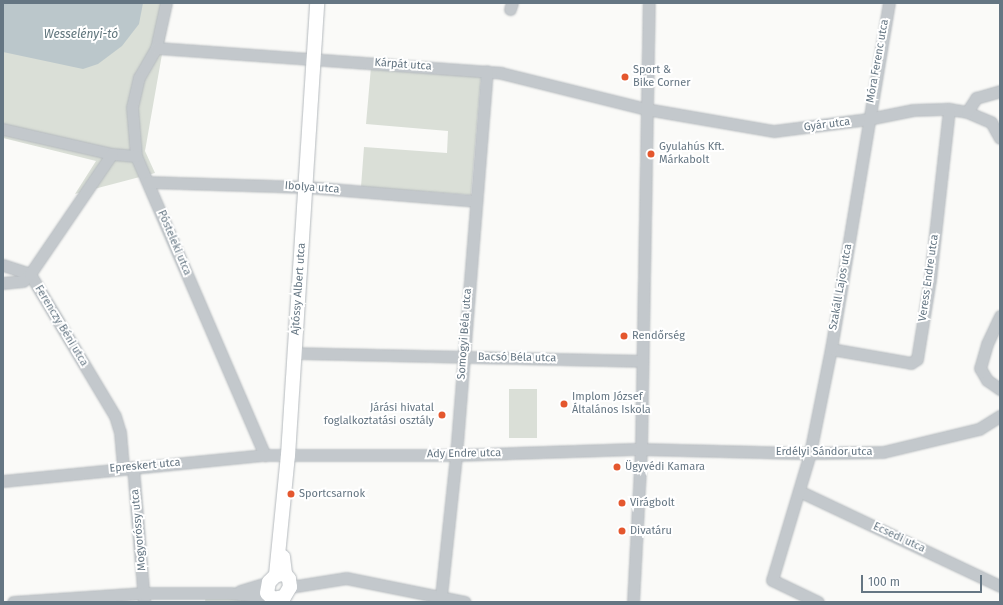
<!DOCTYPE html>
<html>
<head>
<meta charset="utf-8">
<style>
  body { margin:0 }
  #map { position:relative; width:1003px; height:605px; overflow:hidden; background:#fafaf8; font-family:"Fira Sans",sans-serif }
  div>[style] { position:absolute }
  .green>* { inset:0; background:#dadfd7; transform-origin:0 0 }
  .water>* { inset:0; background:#bbc7cb }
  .roads { filter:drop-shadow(0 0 1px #b5babe) drop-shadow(0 0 1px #b5babe) }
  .minor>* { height:11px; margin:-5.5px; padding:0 5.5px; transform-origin:5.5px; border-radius:5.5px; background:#c3c8cc }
  .major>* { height:14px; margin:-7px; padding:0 7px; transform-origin:7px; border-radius:7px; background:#fff }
  .dots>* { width:11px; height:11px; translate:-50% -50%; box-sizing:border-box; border:2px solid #fff; border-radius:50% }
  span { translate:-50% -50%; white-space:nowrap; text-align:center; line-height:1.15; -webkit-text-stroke:4px #fff; paint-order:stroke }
  .street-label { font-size:11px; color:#657683 }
  .poi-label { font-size:11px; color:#657683 }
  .left { translate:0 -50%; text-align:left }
  .right { translate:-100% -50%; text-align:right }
  .water-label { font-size:12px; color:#60757c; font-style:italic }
  .frame { position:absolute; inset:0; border:4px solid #657683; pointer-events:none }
  .scale { position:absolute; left:861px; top:575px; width:121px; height:18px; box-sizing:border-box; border:2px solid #657683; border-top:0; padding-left:5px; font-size:12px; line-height:14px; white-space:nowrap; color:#657683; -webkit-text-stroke:3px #fff; paint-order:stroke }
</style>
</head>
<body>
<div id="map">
  <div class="green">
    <div style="clip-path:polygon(3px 3px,171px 3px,145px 151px,155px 173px,75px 194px,96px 161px,3px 138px)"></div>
    <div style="clip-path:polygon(371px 67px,481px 76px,471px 195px,361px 187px,364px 147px,447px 153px,448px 131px,366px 124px)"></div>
    <div style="left:509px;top:389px;width:28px;height:49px"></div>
    <div style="clip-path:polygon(206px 594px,272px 602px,205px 602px)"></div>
  </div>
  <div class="water">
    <div style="clip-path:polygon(3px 3px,143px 3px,139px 24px,122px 46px,98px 64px,83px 69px,3px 52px)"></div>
  </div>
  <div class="roads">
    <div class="minor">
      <div style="left:166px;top:3px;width:46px;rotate:102.5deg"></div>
      <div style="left:156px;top:48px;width:34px;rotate:120deg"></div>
      <div style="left:139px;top:77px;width:31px;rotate:103deg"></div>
      <div style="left:132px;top:107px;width:49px;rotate:85.3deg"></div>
      <div style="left:136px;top:156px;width:326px;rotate:66.7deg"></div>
      <div style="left:510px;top:9px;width:6px;rotate:-72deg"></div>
      <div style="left:156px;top:48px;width:346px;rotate:4.1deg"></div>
      <div style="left:501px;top:73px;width:149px;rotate:13.9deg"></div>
      <div style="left:646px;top:109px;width:130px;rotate:9.8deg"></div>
      <div style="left:774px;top:131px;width:95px;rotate:-7.3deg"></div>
      <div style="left:868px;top:119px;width:46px;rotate:-11.3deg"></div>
      <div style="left:913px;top:110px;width:36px;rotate:-2deg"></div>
      <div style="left:949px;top:109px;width:18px;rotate:9deg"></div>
      <div style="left:967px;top:112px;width:26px;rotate:23deg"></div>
      <div style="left:991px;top:122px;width:18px;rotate:61deg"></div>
      <div style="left:967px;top:112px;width:17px;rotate:-57deg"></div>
      <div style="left:976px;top:98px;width:25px;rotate:-16deg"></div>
      <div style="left:3px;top:129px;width:112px;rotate:12.9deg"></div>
      <div style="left:112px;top:154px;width:24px;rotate:5deg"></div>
      <div style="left:148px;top:182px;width:158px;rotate:1.8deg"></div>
      <div style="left:306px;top:187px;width:170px;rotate:4.7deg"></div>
      <div style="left:3px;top:265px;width:28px;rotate:18deg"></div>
      <div style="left:30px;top:274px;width:165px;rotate:59.1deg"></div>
      <div style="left:115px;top:416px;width:17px;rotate:73deg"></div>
      <div style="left:120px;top:432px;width:36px;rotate:85deg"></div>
      <div style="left:3px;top:283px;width:20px;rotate:-6deg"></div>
      <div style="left:23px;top:281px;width:10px;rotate:-45deg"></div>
      <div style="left:30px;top:274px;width:145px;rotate:-55.7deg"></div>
      <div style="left:1000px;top:316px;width:31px;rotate:115deg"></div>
      <div style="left:987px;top:344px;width:25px;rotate:106deg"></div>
      <div style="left:980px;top:368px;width:14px;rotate:60deg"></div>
      <div style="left:987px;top:380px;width:16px;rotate:35deg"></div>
      <div style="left:831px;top:349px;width:81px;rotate:9.9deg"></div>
      <div style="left:911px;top:363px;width:7px;rotate:-34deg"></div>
      <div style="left:917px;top:359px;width:81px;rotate:-80.8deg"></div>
      <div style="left:930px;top:279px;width:171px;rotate:-83.6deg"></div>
      <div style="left:295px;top:353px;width:347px;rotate:1.3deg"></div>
      <div style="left:133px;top:467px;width:135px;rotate:85.3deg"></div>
      <div style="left:3px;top:481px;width:263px;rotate:-5.7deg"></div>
      <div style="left:265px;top:455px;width:191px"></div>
      <div style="left:456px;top:455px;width:185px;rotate:-1.9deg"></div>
      <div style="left:641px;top:449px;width:169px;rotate:1.4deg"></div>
      <div style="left:810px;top:453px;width:73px;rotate:-0.8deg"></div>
      <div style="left:883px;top:452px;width:99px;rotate:-13.5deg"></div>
      <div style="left:979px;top:429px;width:25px;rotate:-32deg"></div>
      <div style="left:799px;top:491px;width:222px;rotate:25.3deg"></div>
      <div style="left:290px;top:587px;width:57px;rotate:-9.1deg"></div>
      <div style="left:346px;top:578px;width:121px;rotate:11.4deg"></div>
      <div style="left:240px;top:591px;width:30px;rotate:-17deg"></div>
      <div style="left:441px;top:596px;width:142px;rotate:-83.9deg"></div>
      <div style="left:456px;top:455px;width:385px;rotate:-85.4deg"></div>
      <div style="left:13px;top:602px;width:131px;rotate:-3.9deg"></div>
      <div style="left:144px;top:593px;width:86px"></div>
      <div style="left:230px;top:593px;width:40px;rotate:5.7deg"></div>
      <div style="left:633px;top:602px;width:153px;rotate:-87deg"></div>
      <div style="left:641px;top:449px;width:446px;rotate:-89deg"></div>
      <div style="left:818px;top:602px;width:51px;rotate:-154.4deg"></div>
      <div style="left:772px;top:580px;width:133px;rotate:-73.3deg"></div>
      <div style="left:810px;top:453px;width:106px;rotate:-78.6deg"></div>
      <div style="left:831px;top:349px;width:351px;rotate:-80.5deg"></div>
    </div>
    <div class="major">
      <div style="left:283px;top:557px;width:17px;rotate:83deg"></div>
      <div style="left:285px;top:574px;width:6px;rotate:51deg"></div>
      <div style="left:289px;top:579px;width:8px;rotate:83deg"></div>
      <div style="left:290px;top:587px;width:12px;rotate:121deg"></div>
      <div style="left:284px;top:597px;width:11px;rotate:170deg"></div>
      <div style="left:273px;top:599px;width:8px;rotate:-135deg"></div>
      <div style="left:267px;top:593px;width:11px;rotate:-80deg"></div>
      <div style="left:269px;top:582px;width:10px;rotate:-45deg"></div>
      <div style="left:276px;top:575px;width:8px;rotate:-7deg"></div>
      <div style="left:276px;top:575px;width:121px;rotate:-84.3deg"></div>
      <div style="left:288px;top:455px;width:453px;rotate:-86.3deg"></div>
    </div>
  </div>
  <div class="dots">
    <div style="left:625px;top:77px;background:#e4572e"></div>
    <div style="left:651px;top:154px;background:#e4572e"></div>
    <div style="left:624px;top:336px;background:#e4572e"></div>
    <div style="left:564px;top:404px;background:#e4572e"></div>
    <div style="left:442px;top:415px;background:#e4572e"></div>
    <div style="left:617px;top:467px;background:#e4572e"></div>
    <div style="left:291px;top:494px;background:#e4572e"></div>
    <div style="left:622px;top:503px;background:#e4572e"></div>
    <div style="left:622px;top:531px;background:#e4572e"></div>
  </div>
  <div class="street-label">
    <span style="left:878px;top:61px;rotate:-80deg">Móra Ferenc utca</span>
    <span style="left:403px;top:65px;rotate:4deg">Kárpát utca</span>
    <span style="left:827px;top:125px;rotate:-7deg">Gyár utca</span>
    <span style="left:312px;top:188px;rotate:4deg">Ibolya utca</span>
    <span style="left:174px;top:243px;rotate:67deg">Pósteleki utca</span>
    <span style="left:929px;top:278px;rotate:-82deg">Veress Endre utca</span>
    <span style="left:841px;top:287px;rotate:-80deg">Szakáll Lajos utca</span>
    <span style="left:299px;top:289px;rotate:-86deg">Ajtóssy Albert utca</span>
    <span style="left:61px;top:326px;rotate:59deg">Ferenczy Béni utca</span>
    <span style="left:465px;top:334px;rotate:-86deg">Somogyi Béla utca</span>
    <span style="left:517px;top:358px;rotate:1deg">Bacsó Béla utca</span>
    <span style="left:824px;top:452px">Erdélyi Sándor utca</span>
    <span style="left:464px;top:454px;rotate:-1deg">Ady Endre utca</span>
    <span style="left:145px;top:466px;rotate:-5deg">Epreskert utca</span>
    <span style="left:139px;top:530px;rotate:-95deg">Mogyoróssy utca</span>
    <span style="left:899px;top:538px;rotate:25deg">Ecsedi utca</span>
  </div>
  <div class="poi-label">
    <span class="left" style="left:633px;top:77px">Sport &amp;<br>Bike Corner</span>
    <span class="left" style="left:659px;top:154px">Gyulahús Kft.<br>Márkabolt</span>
    <span class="left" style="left:632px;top:336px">Rendőrség</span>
    <span class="left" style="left:572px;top:404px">Implom József<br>Általános Iskola</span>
    <span class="right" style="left:434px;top:415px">Járási hivatal<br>foglalkoztatási osztály</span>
    <span class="left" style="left:625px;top:467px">Ügyvédi Kamara</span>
    <span class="left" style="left:299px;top:494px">Sportcsarnok</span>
    <span class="left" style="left:630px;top:503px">Virágbolt</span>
    <span class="left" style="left:630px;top:531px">Divatáru</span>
  </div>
  <div class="water-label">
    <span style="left:81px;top:35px">Wesselényi-tó</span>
  </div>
  <div class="frame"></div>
  <div class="scale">100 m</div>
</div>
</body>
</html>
